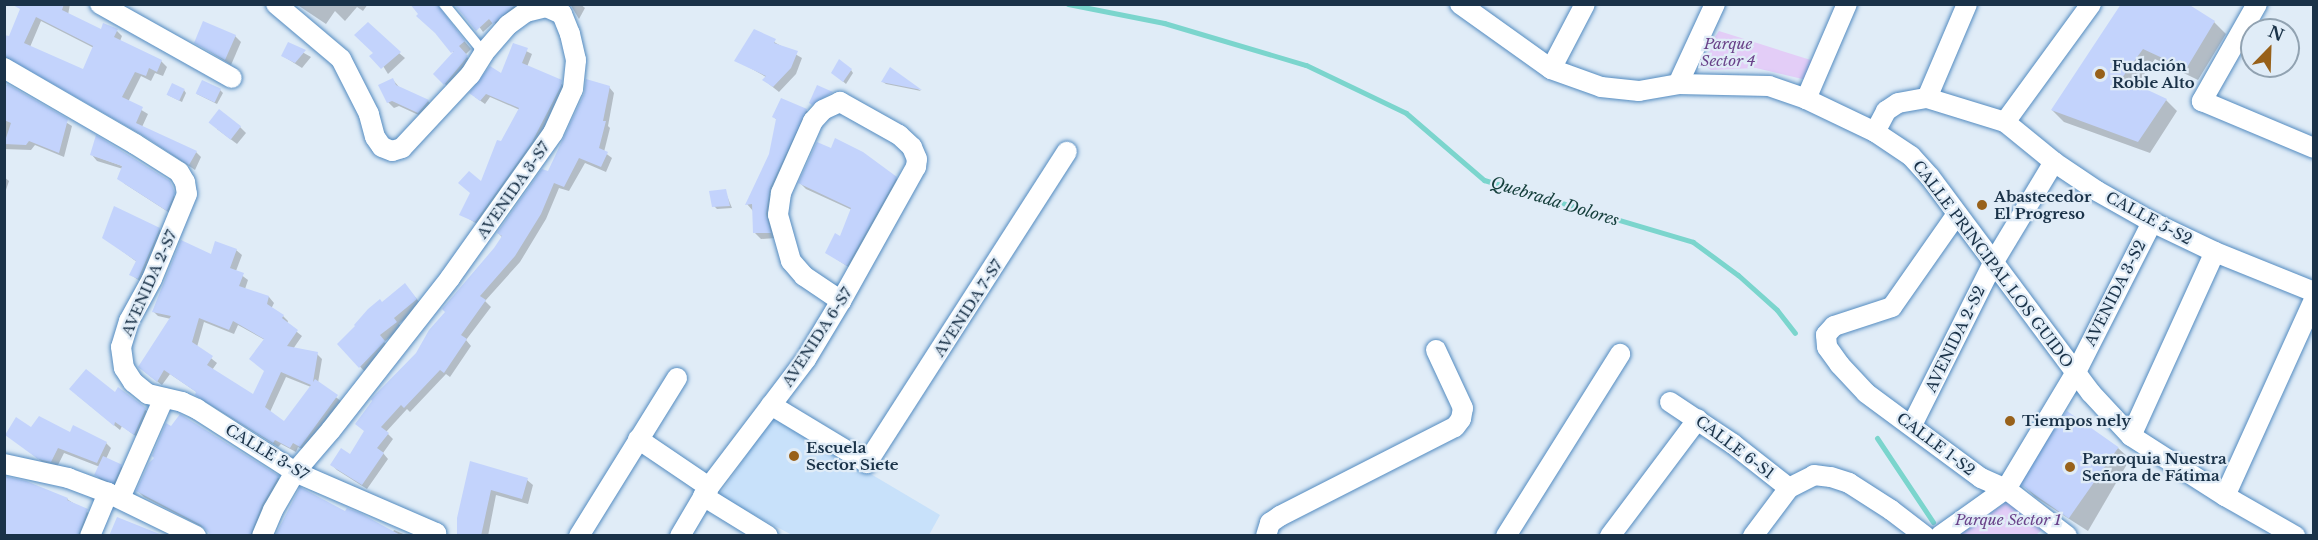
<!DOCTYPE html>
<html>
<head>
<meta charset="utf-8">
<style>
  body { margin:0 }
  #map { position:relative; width:2318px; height:540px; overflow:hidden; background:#e0ecf7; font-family:"Libre Baskerville",serif }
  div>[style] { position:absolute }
  .built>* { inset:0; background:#c8e1fa }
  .green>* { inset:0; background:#e3cdf7 }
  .shadow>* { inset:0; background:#0003 }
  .stream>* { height:5px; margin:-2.5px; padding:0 2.5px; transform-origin:2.5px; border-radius:2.5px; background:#7bd5cd }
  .building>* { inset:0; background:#c3d3fc; transform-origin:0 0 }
  .roads { filter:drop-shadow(0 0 2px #538bc0) drop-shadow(0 0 2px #538bc0) }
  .lane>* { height:10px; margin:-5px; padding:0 5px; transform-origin:5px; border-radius:5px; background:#fff }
  .street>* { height:20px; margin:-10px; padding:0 10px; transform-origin:10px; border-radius:10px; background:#fff }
  .dots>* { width:16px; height:16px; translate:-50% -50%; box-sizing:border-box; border:3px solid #e0ecf7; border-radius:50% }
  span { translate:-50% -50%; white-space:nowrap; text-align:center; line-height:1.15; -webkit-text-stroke:4.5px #e0ecf7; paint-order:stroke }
  .park-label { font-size:15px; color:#6a438a; font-style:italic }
  .poi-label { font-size:15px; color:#1a3248; font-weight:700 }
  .left { translate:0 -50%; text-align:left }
  .street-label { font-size:15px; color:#1a3248 }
  .water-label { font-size:16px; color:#16403d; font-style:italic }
  .frame { position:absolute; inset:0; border:6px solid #1a3248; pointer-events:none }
  .north { position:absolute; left:2240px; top:18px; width:60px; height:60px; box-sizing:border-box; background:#e0ecf7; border:2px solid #91a2b1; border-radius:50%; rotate:23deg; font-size:16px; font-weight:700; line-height:24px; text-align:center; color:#1a3248 }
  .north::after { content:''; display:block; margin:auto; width:21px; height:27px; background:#98611a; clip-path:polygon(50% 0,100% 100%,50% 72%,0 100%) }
</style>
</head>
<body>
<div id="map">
  <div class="built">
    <div style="clip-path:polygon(773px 416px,940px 515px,929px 535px,792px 535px,719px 496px)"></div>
  </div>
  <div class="green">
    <div style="clip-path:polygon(1719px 31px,1817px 62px,1811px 81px,1756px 68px,1711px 70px,1704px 65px,1712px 41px)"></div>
    <div style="clip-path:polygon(2008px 501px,2043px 529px,2036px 535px,1958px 536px)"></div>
  </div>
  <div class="shadow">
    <div style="clip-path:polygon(evenodd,23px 4px,70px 4px,68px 15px,101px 31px,117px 31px,122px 36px,120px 41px,161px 61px,167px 67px,163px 76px,155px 73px,151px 81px,141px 76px,128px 102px,148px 114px,142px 127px,196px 152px,201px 157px,195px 170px,149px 139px,17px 62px,4px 62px,4px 36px,10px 38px,23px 4px,41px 21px,94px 48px,84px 71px,30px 47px,41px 21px)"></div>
    <div style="clip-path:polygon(296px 4px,368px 4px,363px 11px,357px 7px,345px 21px,335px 11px,326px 24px)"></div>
    <div style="clip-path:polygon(433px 4px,471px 49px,465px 55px,474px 64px,452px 91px,435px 74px,454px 53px,439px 35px)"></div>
    <div style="clip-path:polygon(463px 4px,526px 4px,498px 27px,494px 22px,483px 32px)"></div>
    <div style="clip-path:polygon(570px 4px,580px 4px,585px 8px,579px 19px)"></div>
    <div style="clip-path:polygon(2123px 4px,2214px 22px,2226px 34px,2198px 80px,2155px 59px,2136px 86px,2166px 100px,2177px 111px,2150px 153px,2064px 122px,2052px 110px)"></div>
    <div style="clip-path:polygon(755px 31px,802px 58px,796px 74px,779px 92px,764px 80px,766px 77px,736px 60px)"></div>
    <div style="clip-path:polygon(235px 36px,241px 42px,231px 65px,196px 43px)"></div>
    <div style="clip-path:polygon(288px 44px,311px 57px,302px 68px,283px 56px)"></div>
    <div style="clip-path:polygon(514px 45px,532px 54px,527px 67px,565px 86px,536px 146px,479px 225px,461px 214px,482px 184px,520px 110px,490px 97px,485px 104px,475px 97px,501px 75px)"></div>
    <div style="clip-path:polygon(375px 53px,399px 53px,405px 58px,388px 74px)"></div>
    <div style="clip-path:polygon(891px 69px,921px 91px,886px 84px,883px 82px)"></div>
    <div style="clip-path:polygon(851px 70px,853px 73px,846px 84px,833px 73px)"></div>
    <div style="clip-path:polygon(393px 80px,400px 88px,428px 101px,434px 107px,425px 118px,399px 106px,394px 108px,388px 102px)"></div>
    <div style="clip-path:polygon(4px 84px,72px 126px,64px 157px,35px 145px,31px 150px,4px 149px)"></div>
    <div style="clip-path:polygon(609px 87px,614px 93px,608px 126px,610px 128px,604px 152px,612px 158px,606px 172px,585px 163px,569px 191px,559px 188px,546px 219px,520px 262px,485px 301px,491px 307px,466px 340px,471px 346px,450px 377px,446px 374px,410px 412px,407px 409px,386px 432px,393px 439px,383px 453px,388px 459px,367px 489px,337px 470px,332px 465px,350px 456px,417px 354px,495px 249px,502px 237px,498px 233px,549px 173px)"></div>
    <div style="clip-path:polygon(184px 90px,186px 93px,182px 102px,168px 95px)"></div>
    <div style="clip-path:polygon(220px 90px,223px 93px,217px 104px,197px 94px)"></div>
    <div style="clip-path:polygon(782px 100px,807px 111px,812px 117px,776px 238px,761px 239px,755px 233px,753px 211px,747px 204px,770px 154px,777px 120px,774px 117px)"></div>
    <div style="clip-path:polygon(240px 127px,246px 133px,237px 144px,217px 129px)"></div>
    <div style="clip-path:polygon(832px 150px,896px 178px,902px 184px,853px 270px,827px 253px,841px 238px,852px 210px,806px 189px,800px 183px)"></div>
    <div style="clip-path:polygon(92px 155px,169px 183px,176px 200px,179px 199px,174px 186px,180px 199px,173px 215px,125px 184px,119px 178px,123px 169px,97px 161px)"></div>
    <div style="clip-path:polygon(4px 177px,9px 181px,5px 193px,4px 192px)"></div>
    <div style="clip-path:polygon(725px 191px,732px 208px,717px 209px,714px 206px)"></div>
    <div style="clip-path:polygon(159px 229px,164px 234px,143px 283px,131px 275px,137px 262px,103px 237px)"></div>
    <div style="clip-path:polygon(evenodd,236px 250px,242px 255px,236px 271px,248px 280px,245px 289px,269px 297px,274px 303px,271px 309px,283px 316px,288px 321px,287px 324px,302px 336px,293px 349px,317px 354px,322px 359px,318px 383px,342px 402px,306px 451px,298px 447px,296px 452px,281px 444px,278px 447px,201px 399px,198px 393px,170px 374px,162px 385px,145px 372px,171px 319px,158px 316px,153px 311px,211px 256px,236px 250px,204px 322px,234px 334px,238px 325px,265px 340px,265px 371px,253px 396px,212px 370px,217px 363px,197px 347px,204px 322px,236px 250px,286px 377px,311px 387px,285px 423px,270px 412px,286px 377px)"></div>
    <div style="clip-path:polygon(410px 291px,422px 305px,399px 324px,402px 328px,384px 342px,390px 348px,366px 373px,339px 344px,382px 304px)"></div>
    <div style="clip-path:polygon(119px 390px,152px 415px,141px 440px,122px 426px,120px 430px,77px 395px,115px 395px)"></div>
    <div style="clip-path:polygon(32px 429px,70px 434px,106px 443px,111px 448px,106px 459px,121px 466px,127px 472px,120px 487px,102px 481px,96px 475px,100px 467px,64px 453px,57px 467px,45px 464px,7px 435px)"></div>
    <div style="clip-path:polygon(2118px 448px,2130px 459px,2088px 531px,2035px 497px,2024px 486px)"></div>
    <div style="clip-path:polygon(471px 463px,527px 480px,533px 485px,528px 504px,496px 495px,488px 536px,458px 536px)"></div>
    <div style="clip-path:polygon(278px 477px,284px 483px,257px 536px,212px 536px,206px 529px,144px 497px,138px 491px)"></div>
    <div style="clip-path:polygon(67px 499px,93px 516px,85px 536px,4px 536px)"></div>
    <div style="clip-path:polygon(346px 513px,393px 532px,394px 530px,408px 536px,277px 536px)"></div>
  </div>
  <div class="stream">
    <div style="left:1068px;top:4px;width:98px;rotate:11.2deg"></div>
    <div style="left:1164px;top:23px;width:148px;rotate:16.5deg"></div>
    <div style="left:1306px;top:65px;width:111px;rotate:25.6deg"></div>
    <div style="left:1406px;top:113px;width:103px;rotate:40.7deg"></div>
    <div style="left:1484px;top:180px;width:218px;rotate:16.5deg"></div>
    <div style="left:1693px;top:242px;width:56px;rotate:36.3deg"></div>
    <div style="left:1738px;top:275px;width:52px;rotate:41.9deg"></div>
    <div style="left:1777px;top:310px;width:29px;rotate:52deg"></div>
    <div style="left:1877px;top:438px;width:101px;rotate:56.3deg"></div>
  </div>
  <div class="building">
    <div style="clip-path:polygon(evenodd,11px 4px,64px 4px,62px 10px,101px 29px,103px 23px,118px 29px,114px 37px,162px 60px,157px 72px,149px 68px,146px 76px,135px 72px,122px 97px,143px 107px,136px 123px,197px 151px,189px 165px,141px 134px,4px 56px,4px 35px,9px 36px,20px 9px,11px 4px,36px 17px,93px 46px,83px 69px,24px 43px,36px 17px)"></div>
    <div style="clip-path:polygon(410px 4px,437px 4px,465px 41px,459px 46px,468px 56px,444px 85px,433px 74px,454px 51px,451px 53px,435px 33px,416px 16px,418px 14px)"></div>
    <div style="clip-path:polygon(454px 4px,516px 4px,493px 24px,489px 19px,476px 31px)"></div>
    <div style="clip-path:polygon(2121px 4px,2188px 4px,2215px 21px,2186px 69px,2143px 49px,2122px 78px,2167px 99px,2138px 142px,2051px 110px)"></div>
    <div style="clip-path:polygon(203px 21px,236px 35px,225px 60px,194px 43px)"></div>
    <div style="clip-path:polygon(368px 22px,401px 52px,381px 69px,369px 56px,373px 53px,354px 35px)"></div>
    <div style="clip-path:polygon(754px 29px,776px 39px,774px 43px,798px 51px,791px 68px,773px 87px,762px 80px,766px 76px,734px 61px)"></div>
    <div style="clip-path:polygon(288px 42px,306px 50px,295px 63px,281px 56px)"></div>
    <div style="clip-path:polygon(513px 43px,528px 48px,522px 63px,562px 80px,561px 86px,532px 142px,475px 222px,459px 215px,470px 193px,458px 183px,469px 171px,481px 181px,497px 140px,501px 141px,519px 108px,486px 94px,480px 101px,469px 93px,490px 66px,501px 73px)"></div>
    <div style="clip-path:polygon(839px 59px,852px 69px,843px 82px,831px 73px)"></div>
    <div style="clip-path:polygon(890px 67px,922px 90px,881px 82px)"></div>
    <div style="clip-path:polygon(393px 78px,396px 85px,429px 100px,418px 113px,392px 101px,387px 103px,378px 85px)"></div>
    <div style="clip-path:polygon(586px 79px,610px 86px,603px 121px,606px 121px,599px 148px,608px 152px,601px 167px,579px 158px,564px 187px,554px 183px,541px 214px,515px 256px,480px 296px,486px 300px,461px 335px,467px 339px,444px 373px,440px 370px,404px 408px,401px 405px,381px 427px,389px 433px,377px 448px,384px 453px,362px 485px,330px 465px,341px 448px,350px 454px,364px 431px,355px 424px,372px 401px,371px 399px,416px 353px,429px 330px,445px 312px,442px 309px,494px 248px,502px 236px,497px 233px,542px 169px,548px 171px,584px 94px)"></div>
    <div style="left:202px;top:80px;width:21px;height:15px;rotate:25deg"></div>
    <div style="left:172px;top:83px;width:14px;height:13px;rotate:25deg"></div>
    <div style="clip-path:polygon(7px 84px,68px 119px,59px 153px,29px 141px,26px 145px,4px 144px,11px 123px,4px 120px,4px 91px)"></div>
    <div style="clip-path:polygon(817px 85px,833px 92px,812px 105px,809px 103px)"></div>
    <div style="clip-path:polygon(781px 98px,807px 109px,770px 188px,766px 214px,771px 233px,753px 233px,752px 204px,745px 205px,769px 154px,776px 119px,772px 117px)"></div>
    <div style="left:219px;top:109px;width:28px;height:17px;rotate:38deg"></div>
    <div style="clip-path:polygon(96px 135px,170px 181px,175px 193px,167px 211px,117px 179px,122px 166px,90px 155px)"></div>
    <div style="clip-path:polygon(835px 138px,863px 152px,897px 177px,847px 266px,825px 253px,835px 233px,840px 236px,851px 208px,798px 183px,817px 142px,831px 148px)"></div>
    <div style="clip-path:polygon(726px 189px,730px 206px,712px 207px,709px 191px)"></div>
    <div style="clip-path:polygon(114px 206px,160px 228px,138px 279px,129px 275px,136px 261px,102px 238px)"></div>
    <div style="clip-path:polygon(evenodd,181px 240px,211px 254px,215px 241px,237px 249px,230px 268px,244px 273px,239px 286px,269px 296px,267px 304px,284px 315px,282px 318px,298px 330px,287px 346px,318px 352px,313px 382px,315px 379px,338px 395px,300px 447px,293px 443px,290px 448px,275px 440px,273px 443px,195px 395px,196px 392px,164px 370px,157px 382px,138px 367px,171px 316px,152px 312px,181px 240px,199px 318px,229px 330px,233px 321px,264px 339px,249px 359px,264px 371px,253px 394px,207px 365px,213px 356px,192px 342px,199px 318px,181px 240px,281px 372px,311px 385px,284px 421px,265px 407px,281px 372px)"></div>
    <div style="clip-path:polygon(405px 283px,417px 299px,394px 318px,397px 322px,380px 335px,385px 341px,359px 368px,337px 344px,355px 326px,354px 325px,368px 309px,380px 299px,382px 302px)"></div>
    <div style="clip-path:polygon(86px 369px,115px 392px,118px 387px,146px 408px,134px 435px,115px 422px,114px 426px,69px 389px)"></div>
    <div style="left:2067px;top:411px;width:63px;height:87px;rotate:35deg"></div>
    <div style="clip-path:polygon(180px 414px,279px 476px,262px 505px,250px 536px,212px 536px,201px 525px,136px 491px,149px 463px,154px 458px,152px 456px,166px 423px,171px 426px)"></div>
    <div style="clip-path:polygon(39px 416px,70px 432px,73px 425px,107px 442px,97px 463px,58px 448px,51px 462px,38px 459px,5px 435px,16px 417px,31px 427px)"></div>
    <div style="left:103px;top:456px;width:21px;height:21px;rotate:25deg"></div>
    <div style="clip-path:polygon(470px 461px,528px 478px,522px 499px,491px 490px,481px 536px,457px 536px,457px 518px)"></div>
    <div style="clip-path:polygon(4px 476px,26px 481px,68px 498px,67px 500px,88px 509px,78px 536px,4px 536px)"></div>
    <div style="clip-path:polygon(300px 487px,345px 511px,347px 508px,360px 513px,402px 536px,275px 536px)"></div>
    <div style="clip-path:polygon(117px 517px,162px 535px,162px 536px,109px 536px)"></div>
  </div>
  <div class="roads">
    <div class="lane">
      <div style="left:444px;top:4px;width:63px;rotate:50.8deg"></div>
    </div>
    <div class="street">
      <div style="left:100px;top:4px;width:151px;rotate:29.3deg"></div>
      <div style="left:1460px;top:4px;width:112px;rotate:35.5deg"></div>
      <div style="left:1551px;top:69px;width:53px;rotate:19.8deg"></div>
      <div style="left:1601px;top:87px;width:38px;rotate:6deg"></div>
      <div style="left:1639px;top:91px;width:40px;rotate:-10deg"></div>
      <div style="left:1678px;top:84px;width:91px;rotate:1.3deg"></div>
      <div style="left:1769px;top:86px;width:39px;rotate:19deg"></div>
      <div style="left:1806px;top:99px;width:76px;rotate:25.6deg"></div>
      <div style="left:1875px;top:132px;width:43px;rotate:33.7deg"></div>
      <div style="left:1911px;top:156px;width:28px;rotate:48deg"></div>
      <div style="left:1930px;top:177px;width:269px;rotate:53.3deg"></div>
      <div style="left:2091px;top:393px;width:59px;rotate:47.1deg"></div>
      <div style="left:2131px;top:436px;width:112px;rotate:32.6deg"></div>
      <div style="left:2225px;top:496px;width:81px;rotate:29.7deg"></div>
      <div style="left:2257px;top:4px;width:112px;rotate:119.6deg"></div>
      <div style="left:2202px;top:101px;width:121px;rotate:22.8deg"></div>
      <div style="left:4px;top:68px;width:151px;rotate:30.1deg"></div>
      <div style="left:135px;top:144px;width:52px;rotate:32.5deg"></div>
      <div style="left:179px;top:172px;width:12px;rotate:59deg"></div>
      <div style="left:185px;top:182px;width:12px;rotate:81deg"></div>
      <div style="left:187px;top:194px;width:92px;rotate:112.4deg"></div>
      <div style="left:152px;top:279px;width:48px;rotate:118.7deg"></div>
      <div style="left:129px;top:321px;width:27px;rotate:107deg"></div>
      <div style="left:121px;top:347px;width:21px;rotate:82deg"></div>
      <div style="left:124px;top:368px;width:17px;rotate:57deg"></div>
      <div style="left:133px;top:382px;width:19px;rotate:39deg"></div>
      <div style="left:148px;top:394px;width:35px;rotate:13deg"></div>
      <div style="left:182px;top:402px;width:17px;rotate:25deg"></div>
      <div style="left:197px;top:409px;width:117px;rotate:32.7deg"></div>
      <div style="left:295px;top:472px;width:154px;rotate:23.4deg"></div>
      <div style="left:436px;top:533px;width:3px;rotate:108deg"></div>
      <div style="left:1551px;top:69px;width:73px;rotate:-62.4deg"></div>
      <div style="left:1678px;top:84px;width:88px;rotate:-65.2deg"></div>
      <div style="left:1927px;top:98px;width:102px;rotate:-66.9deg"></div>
      <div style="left:1806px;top:99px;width:103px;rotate:-66.7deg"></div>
      <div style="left:2005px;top:122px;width:146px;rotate:-53.9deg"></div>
      <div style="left:1875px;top:132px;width:24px;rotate:-62deg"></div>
      <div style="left:1886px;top:111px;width:14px;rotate:-34deg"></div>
      <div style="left:1898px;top:103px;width:29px;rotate:-10deg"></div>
      <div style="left:1927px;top:98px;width:82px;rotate:17.1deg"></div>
      <div style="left:2005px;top:122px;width:63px;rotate:39.2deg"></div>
      <div style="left:2054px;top:162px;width:52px;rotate:34deg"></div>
      <div style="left:2097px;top:191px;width:63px;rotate:29.4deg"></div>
      <div style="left:2152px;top:222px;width:70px;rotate:25.5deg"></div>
      <div style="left:2215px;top:252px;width:107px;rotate:22deg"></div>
      <div style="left:1957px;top:214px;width:113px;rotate:125deg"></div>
      <div style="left:1892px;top:307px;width:61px;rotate:161.9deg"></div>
      <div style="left:1834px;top:326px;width:12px;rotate:132deg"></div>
      <div style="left:1826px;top:335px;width:12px;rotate:85deg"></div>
      <div style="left:1827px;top:347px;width:22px;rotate:54deg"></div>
      <div style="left:1840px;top:365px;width:38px;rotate:47deg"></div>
      <div style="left:1866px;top:393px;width:143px;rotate:36.5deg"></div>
      <div style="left:1981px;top:478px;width:27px;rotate:24deg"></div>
      <div style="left:2006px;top:489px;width:77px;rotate:37.6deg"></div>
      <div style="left:1670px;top:402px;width:76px;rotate:33.7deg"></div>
      <div style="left:1733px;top:444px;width:71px;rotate:38.2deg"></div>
      <div style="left:1789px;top:488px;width:28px;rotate:-27deg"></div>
      <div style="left:1814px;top:475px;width:17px;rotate:7deg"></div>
      <div style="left:1831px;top:477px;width:19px;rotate:18deg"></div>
      <div style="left:1849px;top:483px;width:50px;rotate:32.7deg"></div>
      <div style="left:1891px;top:510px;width:43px;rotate:37.4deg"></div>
      <div style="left:771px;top:405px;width:112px;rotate:31.1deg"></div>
      <div style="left:867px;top:463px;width:370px;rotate:-57.3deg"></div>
      <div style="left:1912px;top:425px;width:181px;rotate:-63.4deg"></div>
      <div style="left:1993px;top:263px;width:118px;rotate:-58.9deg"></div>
      <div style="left:2131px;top:436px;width:202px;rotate:-65.5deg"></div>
      <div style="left:638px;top:439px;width:86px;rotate:34.1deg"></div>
      <div style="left:4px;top:464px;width:66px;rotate:12.3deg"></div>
      <div style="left:68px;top:478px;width:43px;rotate:20.6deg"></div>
      <div style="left:108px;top:493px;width:98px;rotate:26deg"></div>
      <div style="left:703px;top:496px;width:76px;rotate:31.6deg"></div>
      <div style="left:2225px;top:496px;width:215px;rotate:-65.6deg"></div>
      <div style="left:120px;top:498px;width:109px;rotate:-66.3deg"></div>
      <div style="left:90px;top:536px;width:47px;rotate:-67.3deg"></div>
      <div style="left:262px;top:536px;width:28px;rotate:-67deg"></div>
      <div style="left:273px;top:510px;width:44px;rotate:-59.9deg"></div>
      <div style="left:295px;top:472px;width:55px;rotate:-49.4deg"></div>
      <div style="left:331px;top:430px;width:193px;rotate:-51.9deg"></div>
      <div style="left:450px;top:278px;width:178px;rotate:-54.6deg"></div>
      <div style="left:553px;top:133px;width:48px;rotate:-65.6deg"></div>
      <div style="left:573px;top:89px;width:29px;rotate:-84deg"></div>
      <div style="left:576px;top:60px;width:27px;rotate:-103deg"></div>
      <div style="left:570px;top:34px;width:22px;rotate:-112deg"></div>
      <div style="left:562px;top:14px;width:17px;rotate:-156deg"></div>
      <div style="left:546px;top:7px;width:21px;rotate:166deg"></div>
      <div style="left:526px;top:12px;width:22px;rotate:144deg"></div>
      <div style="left:508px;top:25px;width:37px;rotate:131deg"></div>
      <div style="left:484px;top:53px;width:26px;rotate:122deg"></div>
      <div style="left:470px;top:75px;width:100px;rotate:133deg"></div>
      <div style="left:402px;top:148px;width:10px;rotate:163deg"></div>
      <div style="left:392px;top:151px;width:11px;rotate:-158deg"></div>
      <div style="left:382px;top:147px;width:12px;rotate:-125deg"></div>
      <div style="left:375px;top:137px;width:24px;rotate:-105deg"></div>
      <div style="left:369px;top:114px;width:62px;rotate:-117deg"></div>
      <div style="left:341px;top:59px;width:85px;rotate:-139.8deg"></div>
      <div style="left:579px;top:536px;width:186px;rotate:-58.2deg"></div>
      <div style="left:680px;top:536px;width:57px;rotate:-59.4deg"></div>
      <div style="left:709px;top:487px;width:161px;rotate:-52.8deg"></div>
      <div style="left:806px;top:359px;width:68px;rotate:-58.9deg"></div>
      <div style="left:841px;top:301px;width:154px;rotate:-60.8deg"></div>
      <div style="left:916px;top:167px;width:8px;rotate:-83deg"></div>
      <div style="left:917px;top:159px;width:13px;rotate:-113deg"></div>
      <div style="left:912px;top:147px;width:18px;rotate:-137deg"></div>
      <div style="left:899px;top:135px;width:68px;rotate:-150.8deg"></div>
      <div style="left:840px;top:102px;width:19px;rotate:155deg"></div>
      <div style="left:823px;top:110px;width:15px;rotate:132deg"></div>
      <div style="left:813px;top:121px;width:79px;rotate:114deg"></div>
      <div style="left:781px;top:193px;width:22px;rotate:98deg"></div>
      <div style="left:778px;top:215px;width:48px;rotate:74.2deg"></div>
      <div style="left:791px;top:261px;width:20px;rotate:49deg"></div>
      <div style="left:804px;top:276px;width:45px;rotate:34deg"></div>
      <div style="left:1266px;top:536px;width:14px;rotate:-73deg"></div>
      <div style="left:1270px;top:523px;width:12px;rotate:-35deg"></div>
      <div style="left:1280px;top:516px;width:196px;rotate:-27deg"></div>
      <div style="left:1455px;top:427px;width:10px;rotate:-53deg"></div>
      <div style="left:1461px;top:419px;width:11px;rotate:-80deg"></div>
      <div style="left:1463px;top:408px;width:64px;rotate:-115deg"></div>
      <div style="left:1506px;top:536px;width:215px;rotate:-57.9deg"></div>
      <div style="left:1610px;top:536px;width:146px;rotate:-53.1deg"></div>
      <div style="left:1753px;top:536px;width:60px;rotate:-53.1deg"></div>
      <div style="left:1940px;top:536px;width:81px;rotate:-35.5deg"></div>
      <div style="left:2006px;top:489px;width:136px;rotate:-59.1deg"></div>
      <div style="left:2076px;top:372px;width:168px;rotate:-63.1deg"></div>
    </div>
  </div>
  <div class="dots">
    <div style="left:2100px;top:74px;background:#98611a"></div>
    <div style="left:1982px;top:205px;background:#98611a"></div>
    <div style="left:2010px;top:421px;background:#98611a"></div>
    <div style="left:794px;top:456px;background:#98611a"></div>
    <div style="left:2070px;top:467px;background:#98611a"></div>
  </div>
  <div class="park-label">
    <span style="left:1728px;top:52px">Parque<br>Sector 4</span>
    <span style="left:2008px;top:520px">Parque Sector 1</span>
  </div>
  <div class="poi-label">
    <span class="left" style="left:2112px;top:74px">Fudación<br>Roble Alto</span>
    <span class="left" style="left:1994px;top:205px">Abastecedor<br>El Progreso</span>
    <span class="left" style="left:2022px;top:421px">Tiempos nely</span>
    <span class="left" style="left:806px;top:456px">Escuela<br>Sector Siete</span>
    <span class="left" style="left:2082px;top:467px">Parroquia Nuestra<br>Señora de Fátima</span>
  </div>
  <div class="street-label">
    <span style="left:513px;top:190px;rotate:-55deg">AVENIDA 3-S7</span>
    <span style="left:2149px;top:218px;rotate:28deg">CALLE 5-S2</span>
    <span style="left:1993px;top:264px;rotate:53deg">CALLE PRINCIPAL LOS GUIDO</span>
    <span style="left:149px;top:283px;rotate:-66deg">AVENIDA 2-S7</span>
    <span style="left:2115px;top:293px;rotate:-63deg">AVENIDA 3-S2</span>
    <span style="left:968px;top:308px;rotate:-57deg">AVENIDA 7-S7</span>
    <span style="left:817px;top:337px;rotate:-57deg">AVENIDA 6-S7</span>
    <span style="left:1955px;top:339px;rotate:-64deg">AVENIDA 2-S2</span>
    <span style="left:1936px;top:444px;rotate:37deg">CALLE 1-S2</span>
    <span style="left:1735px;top:447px;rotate:37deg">CALLE 6-S1</span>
    <span style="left:267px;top:452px;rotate:31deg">CALLE 3-S7</span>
  </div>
  <div class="water-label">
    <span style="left:1555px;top:201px;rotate:17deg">Quebrada Dolores</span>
  </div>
  <div class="frame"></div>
  <div class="north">N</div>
</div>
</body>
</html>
